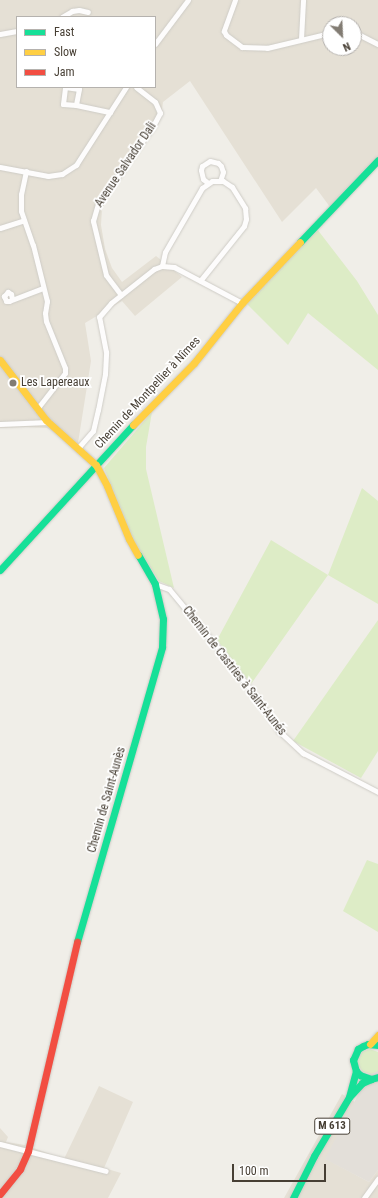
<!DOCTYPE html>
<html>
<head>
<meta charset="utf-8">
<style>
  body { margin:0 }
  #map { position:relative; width:378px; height:1198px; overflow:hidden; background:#f0eee8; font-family:"Roboto Condensed",sans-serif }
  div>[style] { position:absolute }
  .residential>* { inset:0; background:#e5e0d5 }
  .industrial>* { inset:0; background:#e3dfd9 }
  .green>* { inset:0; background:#ddecc6 }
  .roads { filter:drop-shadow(0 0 1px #ceccc6) drop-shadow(0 0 1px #ceccc6) }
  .street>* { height:5px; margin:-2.5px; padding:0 2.5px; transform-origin:2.5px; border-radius:2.5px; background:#fdfcfc }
  .fast>* { height:7px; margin:-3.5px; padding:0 3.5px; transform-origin:3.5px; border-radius:3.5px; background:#16e098 }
  .slow>* { height:7px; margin:-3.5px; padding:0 3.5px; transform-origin:3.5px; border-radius:3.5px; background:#ffcf43 }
  .jam>* { height:7px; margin:-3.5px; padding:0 3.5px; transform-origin:3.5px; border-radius:3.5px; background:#f24e42 }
  .dots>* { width:11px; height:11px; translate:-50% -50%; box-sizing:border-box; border:2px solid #fff; border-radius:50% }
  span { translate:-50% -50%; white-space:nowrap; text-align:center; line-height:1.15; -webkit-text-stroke:3.5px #fff; paint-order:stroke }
  .shield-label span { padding:1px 3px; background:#fff; border:1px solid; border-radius:3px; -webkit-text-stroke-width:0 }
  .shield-label { font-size:11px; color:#473f34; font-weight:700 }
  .street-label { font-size:12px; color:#473f34 }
  .poi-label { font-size:12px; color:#473f34 }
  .left { translate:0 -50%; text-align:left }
  .legend { position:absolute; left:16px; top:16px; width:140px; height:72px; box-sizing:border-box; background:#fff; border:1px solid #b5b2ae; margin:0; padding:5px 7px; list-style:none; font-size:12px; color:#473f34 }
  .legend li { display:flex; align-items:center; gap:8px; height:20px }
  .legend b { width:20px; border:1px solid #b5b2ae }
  .north { position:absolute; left:322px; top:16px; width:40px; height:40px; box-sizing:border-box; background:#fff; border:1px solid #b5b2ae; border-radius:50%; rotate:156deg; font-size:11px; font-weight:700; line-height:16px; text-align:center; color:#473f34 }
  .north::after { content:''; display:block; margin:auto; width:14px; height:18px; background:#827c73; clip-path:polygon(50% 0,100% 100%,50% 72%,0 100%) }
  .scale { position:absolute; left:232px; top:1164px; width:94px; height:18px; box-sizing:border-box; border:2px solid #473f34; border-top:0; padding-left:5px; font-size:12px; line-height:14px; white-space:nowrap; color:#473f34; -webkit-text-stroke:3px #fff; paint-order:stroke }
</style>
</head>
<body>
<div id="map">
  <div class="residential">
    <div style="clip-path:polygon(evenodd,0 0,378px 0,378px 164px,330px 207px,316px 188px,282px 222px,190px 81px,163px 102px,161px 116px,102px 209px,101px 225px,105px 249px,112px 268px,122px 282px,156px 256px,182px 277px,135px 316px,122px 301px,85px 323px,91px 361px,78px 443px,73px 446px,54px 432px,47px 428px,26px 427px,0 428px,0 0,17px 17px,155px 17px,155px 87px,17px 87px,17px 17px,0 0,330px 24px,354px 24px,354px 48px,330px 48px,330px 24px)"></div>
    <div style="clip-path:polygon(99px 1086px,133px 1102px,104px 1168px,121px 1173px,108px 1198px,0 1198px,0 1128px,8px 1137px,6px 1142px,25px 1145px,64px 1159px)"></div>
    <div style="clip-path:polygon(342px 1094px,355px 1102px,326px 1159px,369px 1182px,378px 1170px,378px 1198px,284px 1198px)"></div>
  </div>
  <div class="industrial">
    <div style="clip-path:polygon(378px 1056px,378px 1170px,369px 1182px,325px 1159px)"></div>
  </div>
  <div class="green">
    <div style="clip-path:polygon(317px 229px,357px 281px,378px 315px,378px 370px,308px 313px,288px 345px,247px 304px)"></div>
    <div style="clip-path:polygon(152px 412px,146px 447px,146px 469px,174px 588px,159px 581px,133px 539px,104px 468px)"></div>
    <div style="clip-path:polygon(362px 488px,378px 501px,378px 604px,328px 575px,251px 684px,217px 640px,271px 540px,328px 575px)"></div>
    <div style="clip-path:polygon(378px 620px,378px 751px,361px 778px,293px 741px)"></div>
    <div style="clip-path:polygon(367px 860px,378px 864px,378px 932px,343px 911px)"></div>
    <div style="clip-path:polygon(370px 1049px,378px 1052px,378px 1071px,371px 1074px,363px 1072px,357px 1063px,362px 1052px)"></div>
  </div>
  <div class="roads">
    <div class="street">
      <div style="left:235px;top:0;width:33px;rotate:110deg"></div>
      <div style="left:224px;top:31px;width:4px;rotate:63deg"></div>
      <div style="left:226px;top:35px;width:20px;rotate:37deg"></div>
      <div style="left:242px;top:47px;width:25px;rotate:2deg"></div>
      <div style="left:267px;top:48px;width:65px;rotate:-13.4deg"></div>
      <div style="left:62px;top:17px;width:12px;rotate:-31deg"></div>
      <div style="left:72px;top:11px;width:7px;rotate:-8deg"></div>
      <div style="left:79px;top:10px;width:9px;rotate:13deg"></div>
      <div style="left:354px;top:32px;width:27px;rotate:27deg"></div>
      <div style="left:0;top:34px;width:17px;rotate:-10deg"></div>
      <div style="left:301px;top:39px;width:39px;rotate:-87deg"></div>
      <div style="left:155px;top:44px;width:55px;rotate:-53.1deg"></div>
      <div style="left:76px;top:105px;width:13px;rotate:-176deg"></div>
      <div style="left:63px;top:104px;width:17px;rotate:-83deg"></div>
      <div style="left:65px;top:87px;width:14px;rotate:8deg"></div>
      <div style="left:79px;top:89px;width:16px;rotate:101deg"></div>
      <div style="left:76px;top:105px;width:35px;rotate:12deg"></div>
      <div style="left:0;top:167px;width:49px;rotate:10.6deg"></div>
      <div style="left:48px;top:176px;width:14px;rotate:-8deg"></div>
      <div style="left:62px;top:174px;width:17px;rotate:-33deg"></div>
      <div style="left:76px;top:165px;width:93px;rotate:-57.3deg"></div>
      <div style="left:26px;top:171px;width:24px;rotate:102deg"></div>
      <div style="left:21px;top:194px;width:17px;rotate:90deg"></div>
      <div style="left:21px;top:211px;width:36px;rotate:71deg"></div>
      <div style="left:33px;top:245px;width:58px;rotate:76deg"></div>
      <div style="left:47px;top:301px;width:12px;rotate:99deg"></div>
      <div style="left:45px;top:313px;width:8px;rotate:83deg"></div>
      <div style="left:46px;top:321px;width:51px;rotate:68deg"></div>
      <div style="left:65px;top:368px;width:5px;rotate:90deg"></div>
      <div style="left:65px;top:373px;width:46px;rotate:127.9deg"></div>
      <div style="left:208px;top:183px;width:6px;rotate:-141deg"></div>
      <div style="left:203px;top:179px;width:9px;rotate:-103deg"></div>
      <div style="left:201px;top:170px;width:4px;rotate:-76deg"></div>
      <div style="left:202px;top:166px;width:9px;rotate:-32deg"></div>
      <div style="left:210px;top:161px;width:8px;rotate:14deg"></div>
      <div style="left:218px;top:163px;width:4px;rotate:45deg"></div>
      <div style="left:221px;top:166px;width:6px;rotate:72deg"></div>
      <div style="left:223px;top:172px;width:9px;rotate:108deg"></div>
      <div style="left:0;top:228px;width:25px;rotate:-18deg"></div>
      <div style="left:162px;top:266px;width:14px;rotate:-78deg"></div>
      <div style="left:165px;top:252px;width:74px;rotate:-60deg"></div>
      <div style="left:202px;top:188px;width:12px;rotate:-35deg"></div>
      <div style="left:212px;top:181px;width:11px"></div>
      <div style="left:223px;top:181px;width:11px;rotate:34deg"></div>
      <div style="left:232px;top:187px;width:25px;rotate:58deg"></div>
      <div style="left:245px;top:208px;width:11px;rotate:85deg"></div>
      <div style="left:246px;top:219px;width:7px;rotate:106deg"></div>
      <div style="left:244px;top:226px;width:70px;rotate:128.7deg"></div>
      <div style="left:121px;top:295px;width:25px;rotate:-127deg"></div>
      <div style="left:106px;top:275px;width:56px;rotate:-103.5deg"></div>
      <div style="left:93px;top:221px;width:18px;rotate:-74deg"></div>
      <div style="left:98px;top:204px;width:95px;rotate:-54.8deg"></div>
      <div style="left:153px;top:126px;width:15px;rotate:-62deg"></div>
      <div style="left:160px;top:113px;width:12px;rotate:-114deg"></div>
      <div style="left:155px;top:102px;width:24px;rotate:-142deg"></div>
      <div style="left:12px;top:299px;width:5px;rotate:-101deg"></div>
      <div style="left:11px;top:294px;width:4px;rotate:-146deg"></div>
      <div style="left:8px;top:292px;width:6px;rotate:135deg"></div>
      <div style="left:4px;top:296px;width:5px;rotate:68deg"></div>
      <div style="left:6px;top:301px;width:3px"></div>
      <div style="left:9px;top:301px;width:36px;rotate:-21deg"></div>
      <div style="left:0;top:424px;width:49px;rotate:-2.3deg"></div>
      <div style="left:78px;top:448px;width:23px;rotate:-49deg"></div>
      <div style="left:93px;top:431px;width:22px;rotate:-77deg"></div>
      <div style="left:98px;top:410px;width:37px;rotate:-79deg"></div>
      <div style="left:105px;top:374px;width:22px;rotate:-87deg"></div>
      <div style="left:106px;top:352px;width:36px;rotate:-101deg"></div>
      <div style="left:99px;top:317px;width:18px;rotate:-49deg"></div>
      <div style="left:111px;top:303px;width:55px;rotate:-38.3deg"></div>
      <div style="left:154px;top:269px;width:9px;rotate:-21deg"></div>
      <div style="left:162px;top:266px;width:12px;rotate:5deg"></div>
      <div style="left:174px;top:267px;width:77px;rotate:27.9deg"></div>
      <div style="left:155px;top:584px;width:15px;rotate:20deg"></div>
      <div style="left:169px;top:589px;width:85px;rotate:50.3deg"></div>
      <div style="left:223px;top:654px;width:61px;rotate:52.4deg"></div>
      <div style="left:260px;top:702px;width:35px;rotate:57deg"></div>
      <div style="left:279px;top:731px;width:33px;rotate:43deg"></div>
      <div style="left:303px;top:753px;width:85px;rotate:27.5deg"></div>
      <div style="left:0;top:1144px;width:109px;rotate:14.3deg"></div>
      <div style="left:364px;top:1198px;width:24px;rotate:-54deg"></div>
    </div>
    <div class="fast">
      <div style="left:300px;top:242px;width:113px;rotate:-46.4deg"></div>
      <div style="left:0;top:570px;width:197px;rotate:-47.5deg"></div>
      <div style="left:77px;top:942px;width:307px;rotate:-73.9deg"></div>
      <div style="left:162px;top:647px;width:28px;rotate:-88deg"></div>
      <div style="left:163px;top:619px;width:36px;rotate:-103deg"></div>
      <div style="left:155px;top:584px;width:34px;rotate:-120deg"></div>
      <div style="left:378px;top:1045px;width:10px;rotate:-174deg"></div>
      <div style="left:368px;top:1044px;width:5px;rotate:158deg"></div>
      <div style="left:363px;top:1046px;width:6px;rotate:149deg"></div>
      <div style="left:358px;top:1049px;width:12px;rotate:114deg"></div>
      <div style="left:353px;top:1060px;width:11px;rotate:75deg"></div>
      <div style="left:356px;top:1071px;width:6px;rotate:45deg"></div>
      <div style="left:360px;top:1075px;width:12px;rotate:20deg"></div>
      <div style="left:371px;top:1079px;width:7px;rotate:-16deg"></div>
      <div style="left:350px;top:1096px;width:18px;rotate:-47deg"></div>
      <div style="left:362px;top:1083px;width:10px;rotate:-24deg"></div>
      <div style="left:293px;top:1198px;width:47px;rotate:-63.4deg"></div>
      <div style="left:314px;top:1156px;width:69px;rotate:-59.3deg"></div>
      <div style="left:349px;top:1097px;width:27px;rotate:-75deg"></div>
    </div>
    <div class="slow">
      <div style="left:0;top:360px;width:76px;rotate:52.5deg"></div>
      <div style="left:46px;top:420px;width:67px;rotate:42deg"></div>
      <div style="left:96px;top:465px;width:24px;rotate:62deg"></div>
      <div style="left:107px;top:486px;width:57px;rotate:67.5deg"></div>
      <div style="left:129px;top:539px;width:18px;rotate:61deg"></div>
      <div style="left:133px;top:425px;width:87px;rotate:-45.5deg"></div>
      <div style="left:194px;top:363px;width:77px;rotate:-51.3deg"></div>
      <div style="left:242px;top:303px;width:84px;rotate:-46.4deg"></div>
      <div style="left:370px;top:1044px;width:12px;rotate:-48deg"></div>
    </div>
    <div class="jam">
      <div style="left:0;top:1194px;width:32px;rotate:-51deg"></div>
      <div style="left:20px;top:1169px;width:20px;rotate:-66deg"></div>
      <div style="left:28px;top:1151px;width:215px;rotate:-76.8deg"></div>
    </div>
  </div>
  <div class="dots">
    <div style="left:13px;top:383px;background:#827c73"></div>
  </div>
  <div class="shield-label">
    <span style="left:332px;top:1126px">M 613</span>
  </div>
  <div class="street-label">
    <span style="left:126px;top:165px;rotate:-56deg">Avenue Salvador Dali</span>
    <span style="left:148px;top:393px;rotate:-47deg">Chemin de Montpellier à Nîmes</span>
    <span style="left:234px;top:671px;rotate:52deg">Chemin de Castries à Saint-Aunés</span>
    <span style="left:107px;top:800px;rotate:-74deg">Chemin de Saint-Aunès</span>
  </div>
  <div class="poi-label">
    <span class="left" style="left:21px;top:383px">Les Lapereaux</span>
  </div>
  <ul class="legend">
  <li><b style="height:5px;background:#16e098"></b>Fast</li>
  <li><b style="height:5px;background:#ffcf43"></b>Slow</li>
  <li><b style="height:5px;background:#f24e42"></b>Jam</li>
  </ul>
  <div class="north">N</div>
  <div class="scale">100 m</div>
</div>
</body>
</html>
